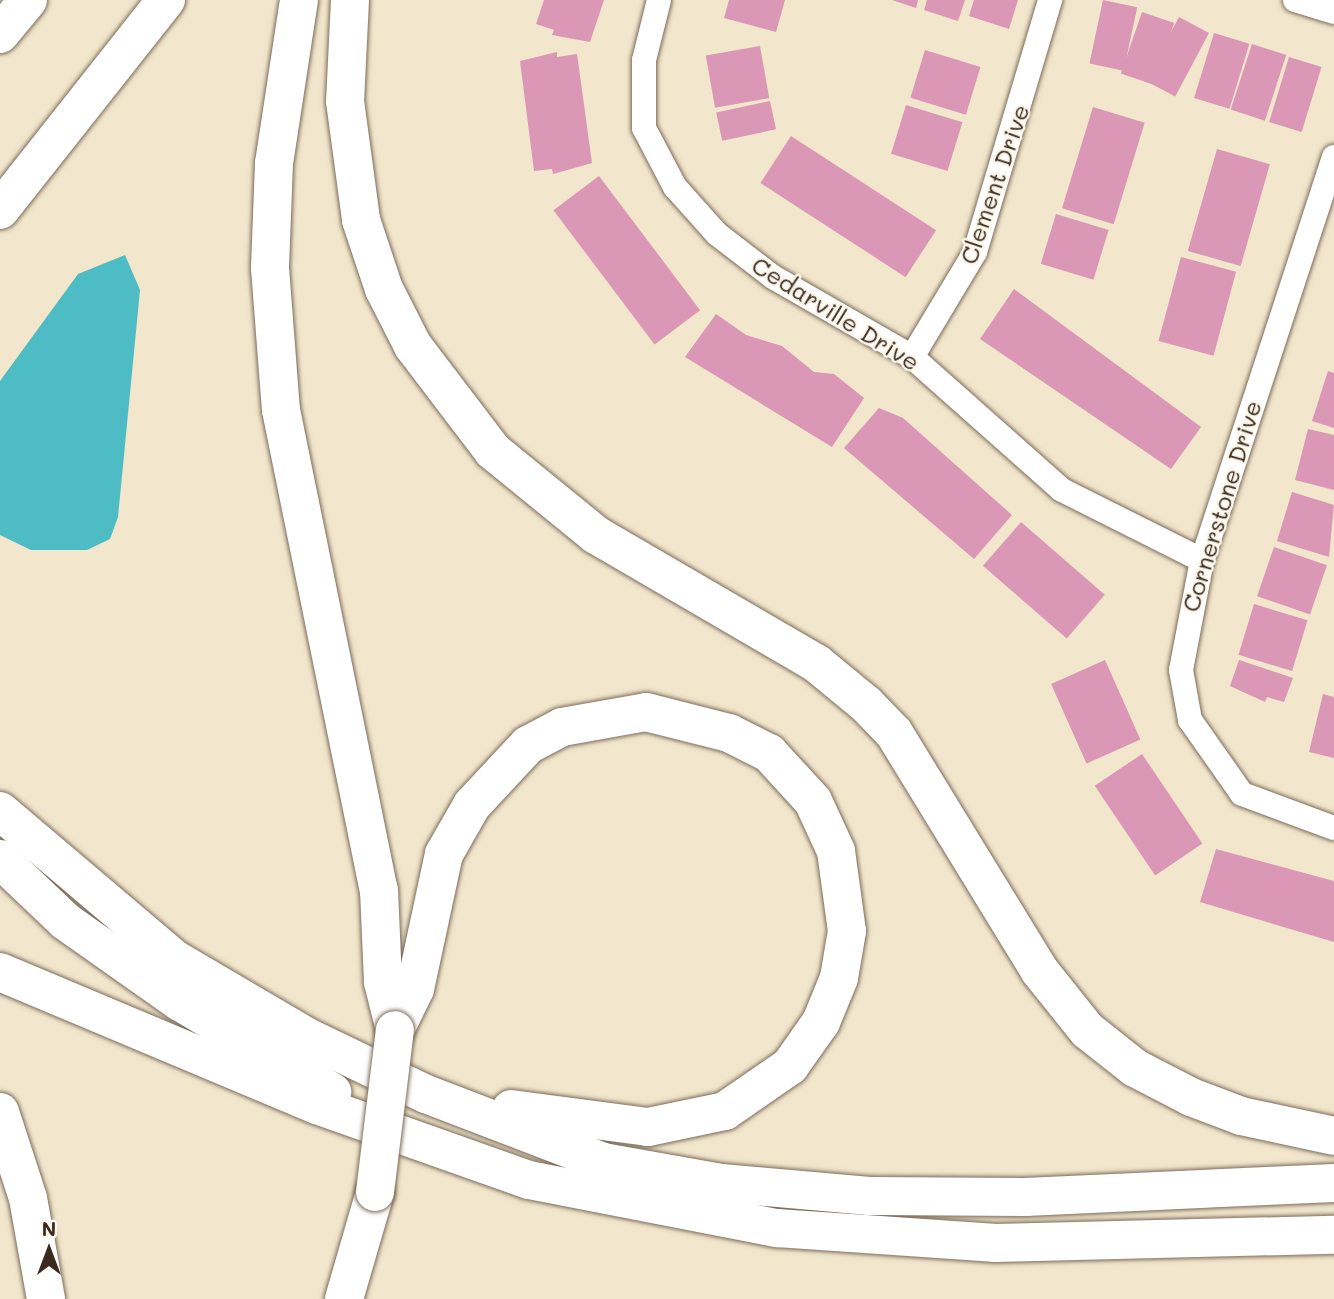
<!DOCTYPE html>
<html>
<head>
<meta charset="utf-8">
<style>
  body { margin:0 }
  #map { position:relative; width:1334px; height:1299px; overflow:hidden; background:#f2e6cc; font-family:Mali,sans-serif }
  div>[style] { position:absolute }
  .water>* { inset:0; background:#4dbcc4 }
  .building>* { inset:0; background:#da97b6; transform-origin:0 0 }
  .roads { filter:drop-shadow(0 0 2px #7b6c5b) drop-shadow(0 0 2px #7b6c5b) }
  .minor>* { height:24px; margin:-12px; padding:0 12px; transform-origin:12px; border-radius:12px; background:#fff }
  .motorway>* { height:38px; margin:-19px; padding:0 19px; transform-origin:19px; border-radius:19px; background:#fff }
  .bridges { filter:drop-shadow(0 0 2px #7b6c5b) drop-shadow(0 0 2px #7b6c5b) }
  .motorway-bridge>* { height:38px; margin:-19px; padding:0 19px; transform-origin:19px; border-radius:19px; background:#fff }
  span { translate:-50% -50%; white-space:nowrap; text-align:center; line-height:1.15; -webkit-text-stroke:5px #fbf7ec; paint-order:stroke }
  .street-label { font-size:24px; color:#3b2a1e }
  .north { position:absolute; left:14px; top:1215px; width:70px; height:70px; -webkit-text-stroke:5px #fbf7ec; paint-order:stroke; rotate:0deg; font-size:19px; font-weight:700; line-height:28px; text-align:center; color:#3b2a1e }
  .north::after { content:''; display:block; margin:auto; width:24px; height:32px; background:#3b2a1e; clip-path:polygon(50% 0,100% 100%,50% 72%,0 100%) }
</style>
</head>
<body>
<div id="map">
  <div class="water">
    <div style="clip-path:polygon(125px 255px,140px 290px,118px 517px,110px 539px,87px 550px,31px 550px,0 535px,0 381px,78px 274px)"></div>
  </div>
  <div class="building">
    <div style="clip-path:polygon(544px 0,604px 0,590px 42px,552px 35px,554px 30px,536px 24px)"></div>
    <div style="clip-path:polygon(729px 0,785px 0,776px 32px,724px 18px)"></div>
    <div style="clip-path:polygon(892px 0,918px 0,916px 8px)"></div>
    <div style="clip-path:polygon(927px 0,965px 0,958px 21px,924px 10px)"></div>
    <div style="clip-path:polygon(974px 0,1018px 0,1009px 29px,969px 16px)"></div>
    <div style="left:1103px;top:0;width:35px;height:65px;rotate:12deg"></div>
    <div style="left:1142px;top:12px;width:34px;height:65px;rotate:19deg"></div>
    <div style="left:1179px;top:17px;width:34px;height:72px;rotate:28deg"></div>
    <div style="left:1214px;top:33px;width:37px;height:68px;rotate:17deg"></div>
    <div style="left:1252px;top:44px;width:36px;height:69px;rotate:18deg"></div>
    <div style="left:760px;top:46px;width:53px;height:55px;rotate:80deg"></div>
    <div style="left:925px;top:50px;width:58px;height:50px;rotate:17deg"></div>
    <div style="clip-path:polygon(557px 52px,557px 57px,577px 54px,592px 163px,553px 174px,552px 169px,534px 171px,520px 61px)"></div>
    <div style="left:1289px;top:57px;width:34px;height:68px;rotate:17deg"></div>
    <div style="left:770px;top:101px;width:29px;height:55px;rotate:78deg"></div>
    <div style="left:906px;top:105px;width:59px;height:51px;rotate:17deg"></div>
    <div style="left:1093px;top:107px;width:54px;height:106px;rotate:17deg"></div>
    <div style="left:791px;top:136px;width:173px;height:56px;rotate:33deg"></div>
    <div style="left:1217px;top:149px;width:55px;height:106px;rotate:16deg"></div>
    <div style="left:599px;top:176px;width:168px;height:57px;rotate:53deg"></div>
    <div style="left:1056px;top:214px;width:55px;height:52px;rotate:17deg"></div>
    <div style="left:1181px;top:257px;width:57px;height:87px;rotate:15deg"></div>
    <div style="clip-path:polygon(1014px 289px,1201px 427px,1171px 469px,980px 339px)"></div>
    <div style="clip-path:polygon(716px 314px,746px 335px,782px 346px,814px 372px,834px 374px,864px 398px,832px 447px,685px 357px)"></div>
    <div style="clip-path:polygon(1328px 371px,1334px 373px,1334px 428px,1312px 421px)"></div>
    <div style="clip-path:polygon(879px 408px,903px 418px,1012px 515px,974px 559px,844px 448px)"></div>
    <div style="clip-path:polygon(1308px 429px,1334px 435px,1334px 490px,1295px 480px)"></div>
    <div style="clip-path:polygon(1292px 492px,1334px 505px,1329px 557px,1277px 541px)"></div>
    <div style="left:1021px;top:522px;width:111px;height:58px;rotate:41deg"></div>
    <div style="left:1274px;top:547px;width:56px;height:52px;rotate:19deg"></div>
    <div style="left:1254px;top:604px;width:56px;height:53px;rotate:17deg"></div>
    <div style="left:1105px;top:660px;width:87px;height:59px;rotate:66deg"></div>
    <div style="clip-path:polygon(1239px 660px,1293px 678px,1284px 702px,1267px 697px,1265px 702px,1230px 686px)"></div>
    <div style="clip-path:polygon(1323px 694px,1334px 697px,1334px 758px,1309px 752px)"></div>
    <div style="left:1142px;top:754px;width:108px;height:57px;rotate:56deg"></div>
    <div style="clip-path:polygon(1216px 849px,1334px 881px,1334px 942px,1200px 902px)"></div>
  </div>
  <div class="roads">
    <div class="minor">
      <div style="left:659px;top:0;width:62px;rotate:104deg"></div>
      <div style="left:644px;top:60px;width:68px;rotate:90deg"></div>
      <div style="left:644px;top:128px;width:67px;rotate:62.3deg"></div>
      <div style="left:675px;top:187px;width:63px;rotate:48.2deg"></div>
      <div style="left:717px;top:234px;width:71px;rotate:37.5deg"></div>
      <div style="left:773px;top:277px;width:160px;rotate:29.9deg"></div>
      <div style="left:912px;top:357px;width:200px;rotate:41.6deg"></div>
      <div style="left:1062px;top:490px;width:157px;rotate:26.6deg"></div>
      <div style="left:1295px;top:0;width:41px;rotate:17.1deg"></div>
      <div style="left:1334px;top:157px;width:424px;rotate:108.1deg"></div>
      <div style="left:1202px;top:560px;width:112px;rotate:100.8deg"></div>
      <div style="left:1181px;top:670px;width:51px;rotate:79.8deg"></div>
      <div style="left:1190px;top:720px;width:90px;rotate:54.9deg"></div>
      <div style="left:1242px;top:794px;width:98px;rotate:20.3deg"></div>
      <div style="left:912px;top:357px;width:122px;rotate:-59deg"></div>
      <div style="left:975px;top:252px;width:263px;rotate:-73.4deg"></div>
    </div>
    <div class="motorway">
      <div style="left:299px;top:0;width:165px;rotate:98.7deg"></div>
      <div style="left:274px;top:163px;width:105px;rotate:92.2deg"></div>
      <div style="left:270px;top:268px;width:142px;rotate:85.6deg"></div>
      <div style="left:281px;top:410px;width:490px;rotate:78.5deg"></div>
      <div style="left:379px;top:890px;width:92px;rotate:87.5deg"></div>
      <div style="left:383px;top:982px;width:49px;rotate:76deg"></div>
      <div style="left:350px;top:0;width:101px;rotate:92.8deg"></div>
      <div style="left:345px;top:101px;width:120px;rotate:82.3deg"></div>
      <div style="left:361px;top:220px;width:73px;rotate:71.6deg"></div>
      <div style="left:384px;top:289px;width:64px;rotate:63deg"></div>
      <div style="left:413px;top:346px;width:132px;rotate:52.7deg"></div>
      <div style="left:493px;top:451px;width:133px;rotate:39.2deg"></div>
      <div style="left:596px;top:535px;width:255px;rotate:30.2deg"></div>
      <div style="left:816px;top:663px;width:65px;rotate:39.4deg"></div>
      <div style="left:866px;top:704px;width:40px;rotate:46deg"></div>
      <div style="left:894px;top:733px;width:278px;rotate:58.5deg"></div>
      <div style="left:1039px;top:970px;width:77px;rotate:51.3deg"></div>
      <div style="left:1087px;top:1030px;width:61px;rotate:38.4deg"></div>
      <div style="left:1135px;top:1068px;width:63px;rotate:27.4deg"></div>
      <div style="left:1191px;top:1097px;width:53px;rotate:20.8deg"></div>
      <div style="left:1241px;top:1116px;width:95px;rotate:12.1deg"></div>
      <div style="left:0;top:34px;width:44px;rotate:-50.5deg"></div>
      <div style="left:0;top:210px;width:268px;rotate:-51.7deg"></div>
      <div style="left:0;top:811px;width:231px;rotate:40.3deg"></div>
      <div style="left:176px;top:960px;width:152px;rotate:30.4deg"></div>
      <div style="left:307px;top:1037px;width:132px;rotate:25.6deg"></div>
      <div style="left:426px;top:1094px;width:190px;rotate:21deg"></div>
      <div style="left:603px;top:1162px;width:120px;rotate:10.1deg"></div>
      <div style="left:721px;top:1183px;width:149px;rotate:5deg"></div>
      <div style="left:869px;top:1196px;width:156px;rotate:0.4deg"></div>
      <div style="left:1025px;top:1197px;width:309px;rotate:-2.6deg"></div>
      <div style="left:0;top:859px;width:90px;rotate:43.6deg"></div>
      <div style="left:65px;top:921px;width:141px;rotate:35.2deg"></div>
      <div style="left:180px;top:1002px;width:177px;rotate:30.6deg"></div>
      <div style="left:0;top:972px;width:344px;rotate:22.8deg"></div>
      <div style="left:317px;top:1105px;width:225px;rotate:19.5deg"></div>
      <div style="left:529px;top:1180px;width:253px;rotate:11deg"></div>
      <div style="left:777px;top:1228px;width:220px;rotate:3.9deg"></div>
      <div style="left:996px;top:1243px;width:338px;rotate:-1.4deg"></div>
      <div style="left:395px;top:1030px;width:46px;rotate:-64deg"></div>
      <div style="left:415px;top:989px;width:138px;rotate:-77.9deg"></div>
      <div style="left:444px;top:854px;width:56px;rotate:-60.3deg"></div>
      <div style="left:472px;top:805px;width:82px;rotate:-47deg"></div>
      <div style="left:528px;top:745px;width:38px;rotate:-28deg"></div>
      <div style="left:562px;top:727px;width:85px;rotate:-10.1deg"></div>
      <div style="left:646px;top:712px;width:86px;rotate:14.2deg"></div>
      <div style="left:729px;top:733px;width:45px;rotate:26.6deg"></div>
      <div style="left:769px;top:753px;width:65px;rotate:47.5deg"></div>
      <div style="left:813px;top:801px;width:55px;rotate:65.3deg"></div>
      <div style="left:836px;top:851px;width:81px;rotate:82.2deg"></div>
      <div style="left:847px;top:931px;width:48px;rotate:99.7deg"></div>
      <div style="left:839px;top:978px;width:48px;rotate:112.2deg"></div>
      <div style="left:821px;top:1022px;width:54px;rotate:125.2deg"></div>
      <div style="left:790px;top:1066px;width:79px;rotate:145.3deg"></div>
      <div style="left:725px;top:1111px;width:79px;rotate:168.3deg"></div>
      <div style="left:648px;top:1127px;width:138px;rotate:-172.5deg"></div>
      <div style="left:0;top:1112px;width:90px;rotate:72deg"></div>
      <div style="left:28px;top:1198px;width:103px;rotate:79.9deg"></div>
      <div style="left:344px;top:1299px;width:111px;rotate:-73.8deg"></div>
    </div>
  </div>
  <div class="bridges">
    <div class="motorway-bridge">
      <div style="left:375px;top:1192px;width:163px;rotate:-83deg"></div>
    </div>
  </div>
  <div class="street-label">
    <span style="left:994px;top:184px;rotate:-71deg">Clement Drive</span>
    <span style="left:836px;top:313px;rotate:32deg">Cedarville Drive</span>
    <span style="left:1221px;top:506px;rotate:-73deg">Cornerstone Drive</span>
  </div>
  <div class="north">N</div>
</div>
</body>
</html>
